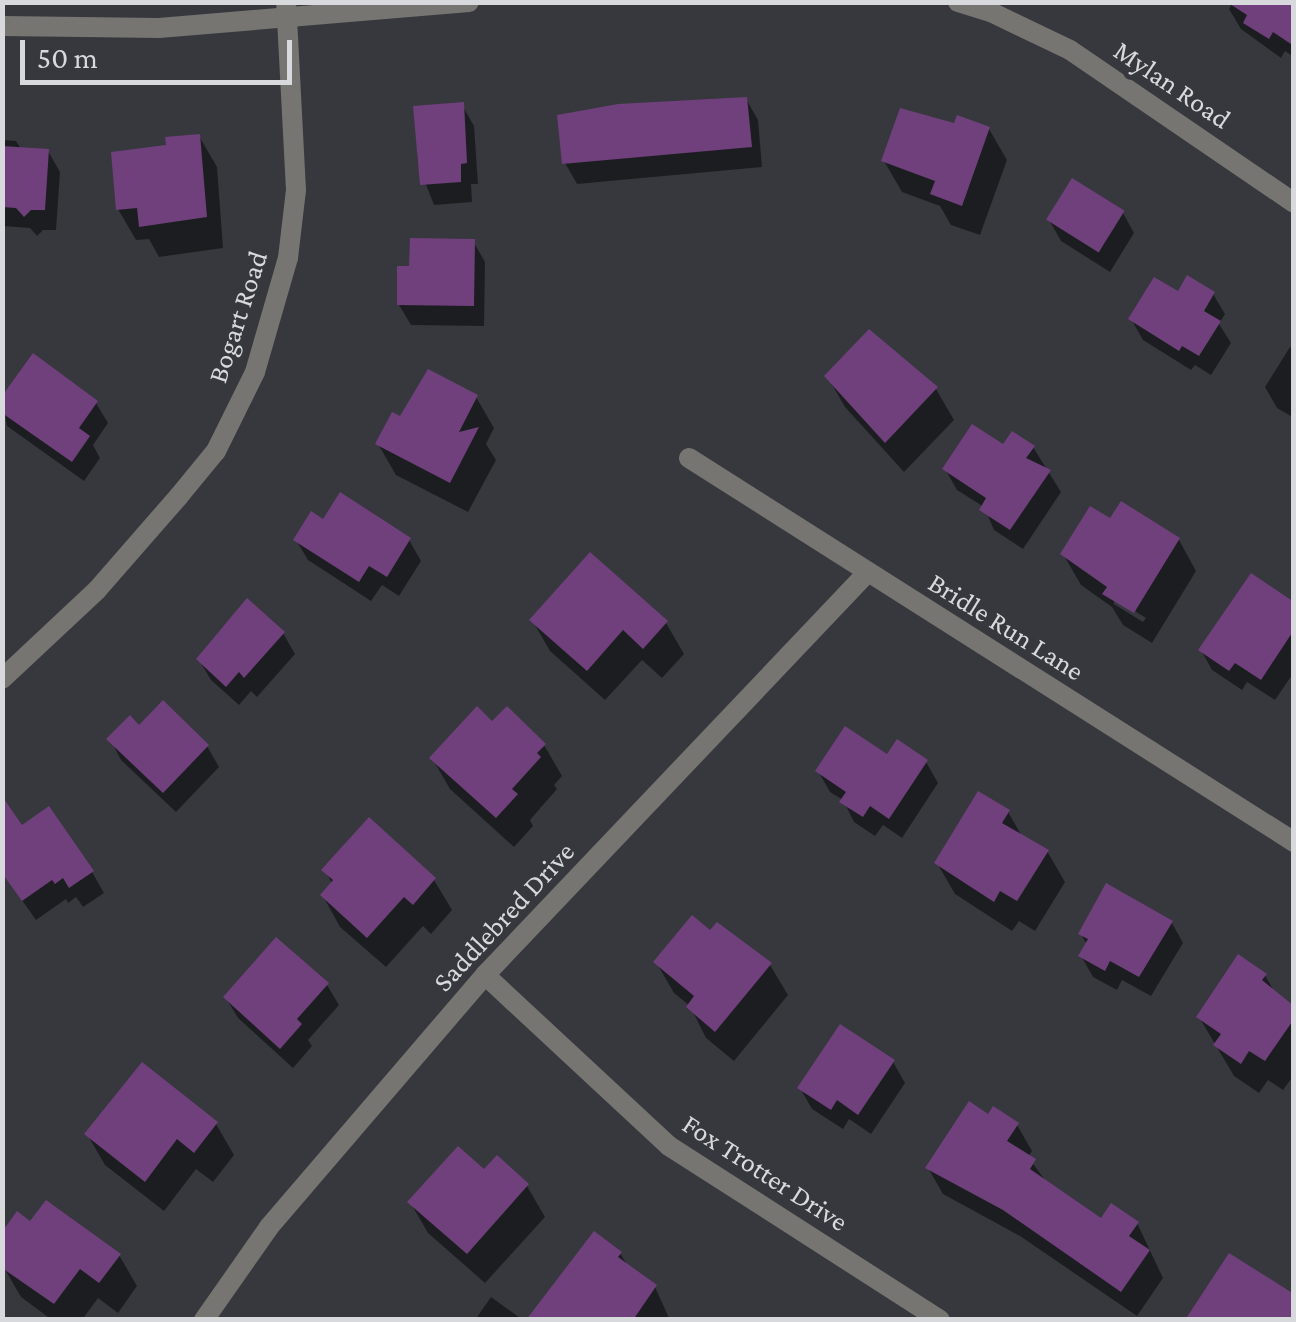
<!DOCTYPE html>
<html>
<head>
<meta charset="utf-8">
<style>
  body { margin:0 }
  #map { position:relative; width:1296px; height:1322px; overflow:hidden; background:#36383d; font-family:"Crimson Pro",serif }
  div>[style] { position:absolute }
  .shadow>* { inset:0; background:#0007 }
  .building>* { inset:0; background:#6f407c; transform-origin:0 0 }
  .street>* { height:20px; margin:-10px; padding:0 10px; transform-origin:10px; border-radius:10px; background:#767572 }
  span { translate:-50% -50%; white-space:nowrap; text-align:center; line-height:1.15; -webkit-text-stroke:10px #36383d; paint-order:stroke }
  .street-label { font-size:28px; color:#d7d9dc }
  .frame { position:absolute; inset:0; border:5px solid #d7d9dc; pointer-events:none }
  .scale { position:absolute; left:20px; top:40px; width:272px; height:45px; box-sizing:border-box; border:5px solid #d7d9dc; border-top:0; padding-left:12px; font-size:30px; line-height:35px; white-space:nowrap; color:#d7d9dc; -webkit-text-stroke:8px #36383d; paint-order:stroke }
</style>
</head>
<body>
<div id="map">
  <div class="shadow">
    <div style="clip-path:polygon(1233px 2px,1294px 2px,1294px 57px,1285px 51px,1281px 58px,1241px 29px,1229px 9px)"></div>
    <div style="clip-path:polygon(746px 99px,758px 120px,762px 167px,577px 184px,565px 163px)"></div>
    <div style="clip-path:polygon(462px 105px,474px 126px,478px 184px,471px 184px,472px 202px,434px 205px,418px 164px,415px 108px)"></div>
    <div style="clip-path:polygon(955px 126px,989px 129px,1007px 160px,980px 235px,951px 225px,940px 206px,902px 192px,884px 161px)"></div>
    <div style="clip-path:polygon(199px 136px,217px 167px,223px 248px,159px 257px,149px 239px,136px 240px,118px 209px,168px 147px)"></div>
    <div style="clip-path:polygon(2px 140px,16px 141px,21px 149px,48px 151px,60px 172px,56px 230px,43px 230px,37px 236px,30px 228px,2px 226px)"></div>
    <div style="clip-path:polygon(1123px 213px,1134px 233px,1110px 272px,1061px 241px,1049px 220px)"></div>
    <div style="clip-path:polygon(473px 241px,485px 262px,484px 326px,411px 325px,399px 305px,412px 269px)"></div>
    <div style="clip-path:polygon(1178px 294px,1213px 294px,1225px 314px,1219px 324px,1231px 343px,1211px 375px,1195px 365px,1191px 370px,1143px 340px,1131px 319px)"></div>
    <div style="clip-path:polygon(869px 332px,936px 389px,954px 420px,904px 472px,845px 407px,827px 376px)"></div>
    <div style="clip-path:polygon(1290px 347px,1294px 350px,1294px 418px,1277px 408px,1265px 387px)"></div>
    <div style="clip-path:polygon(2px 396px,96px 403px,108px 423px,93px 445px,100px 458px,84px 481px,7px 426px)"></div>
    <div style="clip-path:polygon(476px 397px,494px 428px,486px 444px,496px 460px,468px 512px,396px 475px,378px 444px,401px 420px)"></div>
    <div style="clip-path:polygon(1033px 447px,1061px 492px,1023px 549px,994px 530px,984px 507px,957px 490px,945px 469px,1004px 448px)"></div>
    <div style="clip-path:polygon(323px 522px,409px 540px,421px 561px,399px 596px,382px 585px,371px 601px,308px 560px,296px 540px)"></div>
    <div style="clip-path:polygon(evenodd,1111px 522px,1179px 540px,1196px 571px,1152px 643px,1123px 625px,1112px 607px,1081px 585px,1063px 554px,1111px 522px,1114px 598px,1146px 618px,1143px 622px,1114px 604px,1114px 598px)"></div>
    <div style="clip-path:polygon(1294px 605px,1294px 672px,1275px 700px,1247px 682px,1242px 690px,1212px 670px,1201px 650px)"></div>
    <div style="clip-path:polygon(532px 620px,666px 623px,684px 654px,662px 678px,642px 660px,605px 700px,550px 651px)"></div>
    <div style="clip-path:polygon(283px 633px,295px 654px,257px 697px,251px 691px,239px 705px,211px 680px,199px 660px)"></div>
    <div style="clip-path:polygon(492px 725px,544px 745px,562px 776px,554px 785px,557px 789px,530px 820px,533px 826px,514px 847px,450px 789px,432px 758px)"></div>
    <div style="clip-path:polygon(139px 728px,207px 746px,219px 767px,176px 812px,121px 760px,110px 739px)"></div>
    <div style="clip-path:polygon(888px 758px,926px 762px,938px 783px,902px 838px,883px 825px,875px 836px,854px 822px,843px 800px,830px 792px,818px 771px)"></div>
    <div style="clip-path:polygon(1008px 812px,1023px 838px,1047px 851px,1065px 882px,1035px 931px,1019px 921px,1012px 931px,955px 894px,937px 863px)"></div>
    <div style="clip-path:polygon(325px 870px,434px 880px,452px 910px,431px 934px,423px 926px,386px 967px,340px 927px,323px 896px,333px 885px)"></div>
    <div style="clip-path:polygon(2px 872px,92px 872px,104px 893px,83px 907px,76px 897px,68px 903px,66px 899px,36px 920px)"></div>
    <div style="clip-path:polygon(1172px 923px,1183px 943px,1151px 996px,1122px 980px,1117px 990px,1093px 977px,1081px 956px,1087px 945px,1081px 934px)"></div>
    <div style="clip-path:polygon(711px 933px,770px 965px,788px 995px,734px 1061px,706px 1038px,690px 1006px,674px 993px,656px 962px)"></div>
    <div style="clip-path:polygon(1265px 975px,1276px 995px,1294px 1008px,1294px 1075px,1283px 1090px,1268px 1080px,1259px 1093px,1234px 1076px,1199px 1017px)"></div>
    <div style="clip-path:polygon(327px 985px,339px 1005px,308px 1040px,312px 1046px,293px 1068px,238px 1018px,226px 998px)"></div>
    <div style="clip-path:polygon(893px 1062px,905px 1083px,871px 1134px,849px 1119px,843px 1129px,812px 1109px,800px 1088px)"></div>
    <div style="clip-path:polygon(988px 1117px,1017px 1125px,1032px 1151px,1028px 1157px,1048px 1184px,1102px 1222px,1137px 1223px,1163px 1278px,1137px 1316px,1020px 1236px,943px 1194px,928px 1168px)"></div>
    <div style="clip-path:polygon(216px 1124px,234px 1155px,213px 1182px,196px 1169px,164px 1211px,105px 1165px,87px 1134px)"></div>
    <div style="clip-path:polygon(527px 1186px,545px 1217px,485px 1283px,428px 1233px,410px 1202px)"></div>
    <div style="clip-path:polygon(30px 1225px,119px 1255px,137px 1286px,118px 1313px,98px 1298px,82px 1320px,52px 1320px,21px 1297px,3px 1266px)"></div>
    <div style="clip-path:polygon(620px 1253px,629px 1268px,655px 1287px,670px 1320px,553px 1320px)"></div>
    <div style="clip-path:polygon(491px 1297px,523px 1320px,475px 1320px)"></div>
  </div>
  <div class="building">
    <div style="clip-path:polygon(1227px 2px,1294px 2px,1294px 46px,1273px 32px,1269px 39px,1243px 23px,1247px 15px)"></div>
    <div style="clip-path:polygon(747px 97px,752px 147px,562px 164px,557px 115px,618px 104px)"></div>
    <div style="clip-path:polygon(464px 102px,467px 163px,461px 164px,461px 182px,420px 185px,413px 106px)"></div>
    <div style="clip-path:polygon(900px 108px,954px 123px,957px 115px,990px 127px,962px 206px,930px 194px,935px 181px,881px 161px)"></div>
    <div style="clip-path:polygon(200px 134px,207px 217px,139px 227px,137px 208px,116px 210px,111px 152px,166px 145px,165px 137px)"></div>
    <div style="clip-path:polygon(2px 146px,49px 149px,45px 210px,31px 210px,24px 217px,16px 208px,2px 207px)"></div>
    <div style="left:1072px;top:178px;width:62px;height:49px;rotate:32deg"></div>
    <div style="clip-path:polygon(410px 238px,475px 239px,474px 306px,397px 305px,397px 266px,409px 266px)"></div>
    <div style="clip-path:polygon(1187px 275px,1215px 292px,1204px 311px,1221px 321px,1199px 356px,1182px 346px,1179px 351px,1128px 319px,1154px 277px,1178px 291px)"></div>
    <div style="clip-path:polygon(869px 329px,938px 387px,885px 443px,824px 376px)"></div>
    <div style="clip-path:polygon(33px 353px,98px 401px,79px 428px,90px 436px,72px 462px,2px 413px,2px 396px)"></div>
    <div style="clip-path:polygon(428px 369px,478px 395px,459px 432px,479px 427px,450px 483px,375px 444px,392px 412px,400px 416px)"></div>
    <div style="clip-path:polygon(972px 424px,1003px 444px,1012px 431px,1035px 446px,1026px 458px,1051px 470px,1010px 530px,979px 510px,986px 498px,942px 469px)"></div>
    <div style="clip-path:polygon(340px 492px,411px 538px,387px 577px,369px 566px,359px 582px,293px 540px,311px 511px,323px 519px)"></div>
    <div style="clip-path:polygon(1121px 501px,1180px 538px,1134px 613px,1102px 594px,1107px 587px,1060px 554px,1090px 506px,1110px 518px)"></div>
    <div style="clip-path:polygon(590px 552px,668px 621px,643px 649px,623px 630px,587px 671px,529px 620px)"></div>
    <div style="clip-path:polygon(1251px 573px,1294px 602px,1294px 630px,1261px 680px,1235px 663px,1229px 671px,1198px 650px)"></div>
    <div style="clip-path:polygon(247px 598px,285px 632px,244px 678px,239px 672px,226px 687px,196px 659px)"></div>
    <div style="clip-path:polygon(163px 700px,209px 745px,163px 793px,106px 739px,130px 715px,139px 725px)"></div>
    <div style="clip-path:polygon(477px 706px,492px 721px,507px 706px,546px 744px,537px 753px,541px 757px,512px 789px,518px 794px,496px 818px,429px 758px)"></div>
    <div style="clip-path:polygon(845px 726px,887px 754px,897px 739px,928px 760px,889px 819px,870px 806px,863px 817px,839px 802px,846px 792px,815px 771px)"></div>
    <div style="clip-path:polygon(978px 791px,1010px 810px,1002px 823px,1049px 850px,1017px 901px,1000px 891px,994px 902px,934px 863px)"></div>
    <div style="clip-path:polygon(2px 796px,22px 825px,49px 806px,94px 871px,69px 888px,63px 878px,55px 884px,52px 880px,22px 901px,2px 873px)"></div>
    <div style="clip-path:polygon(369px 817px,436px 878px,413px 905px,404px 897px,367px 938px,320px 895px,333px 880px,321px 870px)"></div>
    <div style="clip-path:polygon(1106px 883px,1173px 921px,1139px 977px,1110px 961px,1105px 971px,1078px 956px,1088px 939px,1078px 934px)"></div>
    <div style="clip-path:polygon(692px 915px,710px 930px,717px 922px,772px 963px,715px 1032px,686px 1007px,694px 996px,653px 962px)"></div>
    <div style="clip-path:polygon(276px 937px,329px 983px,297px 1019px,302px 1024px,280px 1049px,223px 997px)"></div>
    <div style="clip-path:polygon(1238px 954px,1267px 974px,1262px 980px,1294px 1006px,1294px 1019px,1265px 1061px,1249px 1051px,1241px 1064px,1213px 1045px,1221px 1034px,1196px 1017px)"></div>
    <div style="clip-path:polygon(840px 1024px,895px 1060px,858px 1115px,837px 1100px,831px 1110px,797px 1088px)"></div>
    <div style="clip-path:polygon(142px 1062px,218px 1122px,194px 1153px,177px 1139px,145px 1182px,84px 1134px)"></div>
    <div style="clip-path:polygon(969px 1101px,988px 1114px,993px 1106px,1019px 1123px,1007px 1141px,1036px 1159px,1030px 1169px,1101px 1218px,1111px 1203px,1139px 1222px,1129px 1236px,1150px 1250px,1121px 1292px,1003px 1210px,925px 1168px)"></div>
    <div style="clip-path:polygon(458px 1146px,484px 1169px,497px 1155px,529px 1184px,467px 1254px,407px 1202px)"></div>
    <div style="clip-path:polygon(46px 1200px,121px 1254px,99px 1283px,80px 1269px,54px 1304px,2px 1268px,2px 1232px,17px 1211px,30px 1221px)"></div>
    <div style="clip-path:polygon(594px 1231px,622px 1252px,618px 1257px,657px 1285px,633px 1320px,526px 1320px)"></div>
    <div style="clip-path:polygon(1229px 1253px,1294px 1294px,1294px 1320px,1185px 1320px)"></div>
  </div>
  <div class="street">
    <div style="left:958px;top:2px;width:37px;rotate:17deg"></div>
    <div style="left:993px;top:13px;width:85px;rotate:25.7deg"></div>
    <div style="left:1070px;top:50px;width:271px;rotate:34.3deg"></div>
    <div style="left:2px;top:26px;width:157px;rotate:0.7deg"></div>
    <div style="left:159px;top:28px;width:311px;rotate:-4.8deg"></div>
    <div style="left:689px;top:458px;width:717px;rotate:32.4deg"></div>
    <div style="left:2px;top:679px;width:130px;rotate:-43.1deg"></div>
    <div style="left:97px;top:590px;width:125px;rotate:-48.9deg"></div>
    <div style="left:179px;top:496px;width:58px;rotate:-50.6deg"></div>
    <div style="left:216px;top:451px;width:88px;rotate:-63.7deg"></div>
    <div style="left:255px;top:372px;width:119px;rotate:-73.9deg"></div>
    <div style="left:288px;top:258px;width:68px;rotate:-83.3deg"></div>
    <div style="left:296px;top:190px;width:188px;rotate:-93deg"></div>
    <div style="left:485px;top:975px;width:251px;rotate:42.9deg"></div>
    <div style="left:669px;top:1146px;width:322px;rotate:32.7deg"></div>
    <div style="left:204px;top:1320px;width:113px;rotate:-55deg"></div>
    <div style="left:269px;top:1227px;width:332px;rotate:-49.4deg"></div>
    <div style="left:485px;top:975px;width:556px;rotate:-46.46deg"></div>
  </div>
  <div class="street-label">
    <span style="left:1172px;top:85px;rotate:34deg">Mylan Road</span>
    <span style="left:238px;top:317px;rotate:-72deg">Bogart Road</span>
    <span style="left:1006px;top:627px;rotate:32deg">Bridle Run Lane</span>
    <span style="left:504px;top:917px;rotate:-47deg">Saddlebred Drive</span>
    <span style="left:765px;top:1173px;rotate:33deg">Fox Trotter Drive</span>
  </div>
  <div class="frame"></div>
  <div class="scale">50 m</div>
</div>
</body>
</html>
